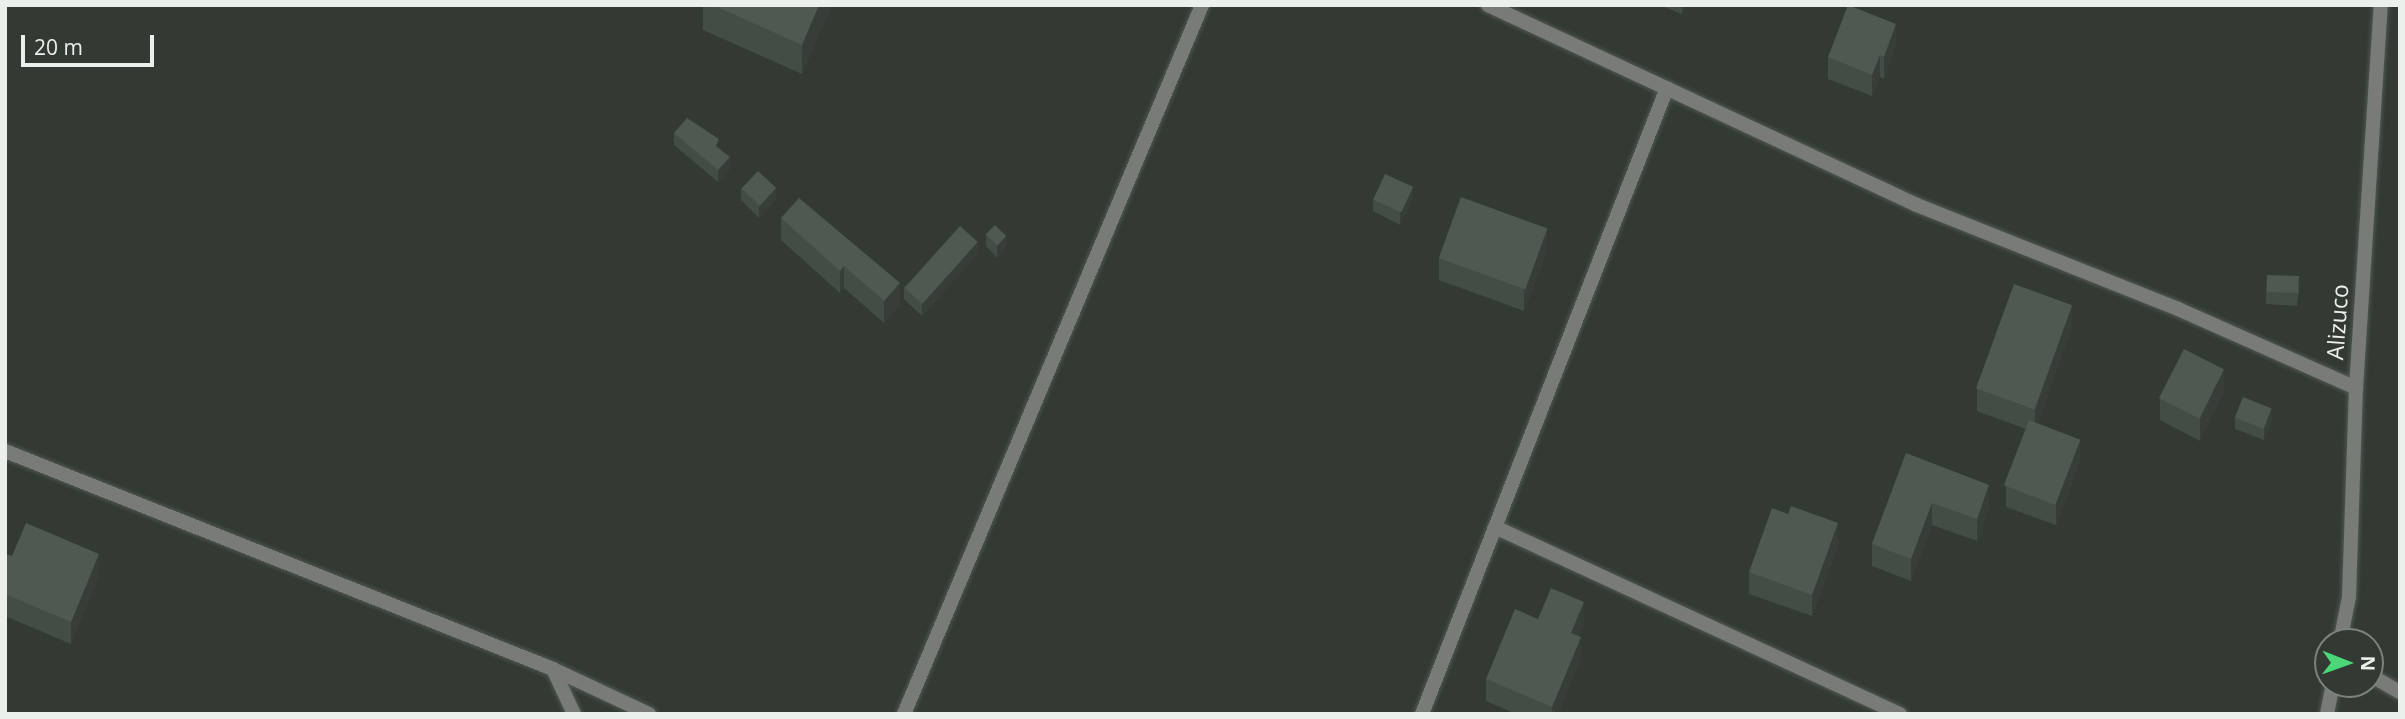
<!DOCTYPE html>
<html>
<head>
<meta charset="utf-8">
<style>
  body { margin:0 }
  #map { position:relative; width:2405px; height:719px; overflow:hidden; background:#323a33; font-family:"Open Sans",sans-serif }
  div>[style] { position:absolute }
  .roads { filter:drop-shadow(0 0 2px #505751) drop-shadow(0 0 2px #505751) }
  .minor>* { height:14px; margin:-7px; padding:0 7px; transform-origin:7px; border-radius:7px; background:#787b78 }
  .wall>* { inset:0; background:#444c46 }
  .shaded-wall>* { inset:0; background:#373e39 }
  .building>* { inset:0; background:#4f5851; transform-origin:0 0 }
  span { translate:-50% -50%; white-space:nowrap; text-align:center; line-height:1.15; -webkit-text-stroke:5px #323a33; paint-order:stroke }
  .street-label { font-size:23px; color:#ebf0ec }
  .frame { position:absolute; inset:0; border:7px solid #ebf0ec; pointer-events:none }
  .north { position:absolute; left:2314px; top:628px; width:70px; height:70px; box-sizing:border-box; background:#323a33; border:2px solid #7c837d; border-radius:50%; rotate:91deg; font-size:19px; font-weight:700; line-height:28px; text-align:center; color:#ebf0ec }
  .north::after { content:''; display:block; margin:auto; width:24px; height:32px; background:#49d778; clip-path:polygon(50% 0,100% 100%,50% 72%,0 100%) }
  .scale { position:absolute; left:21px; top:35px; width:133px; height:32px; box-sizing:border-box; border:4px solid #ebf0ec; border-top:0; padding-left:9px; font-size:21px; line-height:24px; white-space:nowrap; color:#ebf0ec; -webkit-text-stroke:5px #323a33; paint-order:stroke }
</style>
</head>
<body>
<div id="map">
  <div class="roads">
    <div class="minor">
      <div style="left:1488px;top:5px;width:473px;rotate:25deg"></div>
      <div style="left:1917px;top:205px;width:281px;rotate:21.7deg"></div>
      <div style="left:2178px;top:309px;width:195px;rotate:23.9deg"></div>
      <div style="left:5px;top:451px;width:590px;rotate:21.69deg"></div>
      <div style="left:553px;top:669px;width:106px;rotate:25.1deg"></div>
      <div style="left:1495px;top:527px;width:446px;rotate:24.8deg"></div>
      <div style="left:2340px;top:642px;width:46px;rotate:-78.7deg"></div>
      <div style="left:2349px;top:597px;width:209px;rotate:-88.1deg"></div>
      <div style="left:2356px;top:388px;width:384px;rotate:-86.3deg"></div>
      <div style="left:553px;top:669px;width:50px;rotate:65deg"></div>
      <div style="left:2370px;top:675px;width:34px;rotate:30deg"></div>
      <div style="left:904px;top:714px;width:769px;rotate:-67.2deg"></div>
      <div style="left:1422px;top:714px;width:672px;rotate:-68.63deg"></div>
      <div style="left:2327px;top:714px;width:31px;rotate:-79deg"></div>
    </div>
  </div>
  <div class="wall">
    <div style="clip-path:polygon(703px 5px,832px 5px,802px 74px,703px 30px)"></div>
    <div style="clip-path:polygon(1659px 5px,1686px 5px,1682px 14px)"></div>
    <div style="clip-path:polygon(1896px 46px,1884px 79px,1880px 77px,1872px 96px,1828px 79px,1828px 57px)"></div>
    <div style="clip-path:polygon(674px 133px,719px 148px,730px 169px,718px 182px,674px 145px)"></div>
    <div style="clip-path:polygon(741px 188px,776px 200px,759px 218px,741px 200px)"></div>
    <div style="clip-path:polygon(1373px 199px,1413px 199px,1400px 225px,1373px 211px)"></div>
    <div style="clip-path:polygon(781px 218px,900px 305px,884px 323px,844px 288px,840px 293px,781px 240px)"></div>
    <div style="clip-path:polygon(986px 234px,1006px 248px,997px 258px,986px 246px)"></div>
    <div style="clip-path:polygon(1547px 251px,1524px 311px,1439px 280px,1439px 258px)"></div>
    <div style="clip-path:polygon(978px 253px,922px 316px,904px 299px,904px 287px)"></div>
    <div style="clip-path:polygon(2299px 288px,2297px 306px,2266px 304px,2266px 292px)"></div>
    <div style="clip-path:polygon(2072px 327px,2038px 423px,2080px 462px,2056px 525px,2006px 507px,2006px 486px,2026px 429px,1977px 411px,1977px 389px)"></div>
    <div style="clip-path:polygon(2224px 391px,2200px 441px,2160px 420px,2160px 398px)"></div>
    <div style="clip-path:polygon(2235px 417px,2272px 420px,2264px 440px,2235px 429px)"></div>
    <div style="clip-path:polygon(1906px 453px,1989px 507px,1977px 541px,1932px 525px,1911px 581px,1872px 566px,1872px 544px)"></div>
    <div style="clip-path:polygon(1838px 545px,1812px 616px,1749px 594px,1749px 572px)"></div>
    <div style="clip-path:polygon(5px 554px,12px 556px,99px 576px,71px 644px,5px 616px)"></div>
    <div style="clip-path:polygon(1584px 624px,1579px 636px,1581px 658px,1558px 714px,1516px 714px,1486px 701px,1486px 679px)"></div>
  </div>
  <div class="shaded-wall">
    <div style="clip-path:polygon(819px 5px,832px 5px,802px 74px,802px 45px)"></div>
    <div style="clip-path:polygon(1682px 5px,1686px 5px,1682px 14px)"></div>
    <div style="clip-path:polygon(1896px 24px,1896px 46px,1884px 79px,1884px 57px)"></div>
    <div style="clip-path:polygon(1880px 55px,1880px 77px,1872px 96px,1872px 75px)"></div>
    <div style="clip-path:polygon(730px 157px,730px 169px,718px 182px,718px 170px)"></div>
    <div style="clip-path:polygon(1413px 187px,1413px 199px,1400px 225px,1400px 213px)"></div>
    <div style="clip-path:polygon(776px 188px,776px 200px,759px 218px,759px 206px)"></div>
    <div style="clip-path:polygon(1547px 229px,1547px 251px,1524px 311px,1524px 290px)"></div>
    <div style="clip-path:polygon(1006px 236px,1006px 248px,997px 258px,997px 246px)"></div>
    <div style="clip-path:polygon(978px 242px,978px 253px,922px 316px,922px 304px)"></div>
    <div style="clip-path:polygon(844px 266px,844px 288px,840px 293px,840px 271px)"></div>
    <div style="clip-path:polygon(900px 283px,900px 305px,884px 323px,884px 301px)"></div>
    <div style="clip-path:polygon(2072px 305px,2072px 327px,2035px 432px,2035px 410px)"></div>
    <div style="clip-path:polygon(2224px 369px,2224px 391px,2200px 441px,2200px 419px)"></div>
    <div style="clip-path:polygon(2272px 409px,2272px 420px,2264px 440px,2264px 428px)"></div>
    <div style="clip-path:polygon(2080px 440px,2080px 462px,2056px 525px,2056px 503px)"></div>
    <div style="clip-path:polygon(1989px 485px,1989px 507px,1977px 541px,1977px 519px)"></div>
    <div style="clip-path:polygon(1932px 503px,1932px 525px,1911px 581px,1911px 559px)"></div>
    <div style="clip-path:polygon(1838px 523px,1838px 545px,1812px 616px,1812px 595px)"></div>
    <div style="clip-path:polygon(99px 554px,99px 576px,71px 644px,71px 622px)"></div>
    <div style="clip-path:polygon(1584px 602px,1584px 624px,1571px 655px,1571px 633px)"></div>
    <div style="clip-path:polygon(1581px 637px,1581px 658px,1558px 714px,1552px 714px,1552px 707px)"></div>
  </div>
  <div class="building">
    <div style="clip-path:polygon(713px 5px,819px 5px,802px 45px)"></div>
    <div style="clip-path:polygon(1848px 5px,1896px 24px,1884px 57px,1880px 55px,1872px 75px,1828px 57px)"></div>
    <div style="clip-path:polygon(687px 118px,719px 139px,716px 146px,730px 157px,718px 170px,674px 133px)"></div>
    <div style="left:758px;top:171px;width:25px;height:24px;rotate:43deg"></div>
    <div style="left:1385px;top:174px;width:31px;height:28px;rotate:25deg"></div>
    <div style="left:1461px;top:197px;width:92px;height:65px;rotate:20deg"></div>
    <div style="clip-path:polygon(799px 198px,900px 283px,884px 301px,844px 266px,840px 271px,781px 218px)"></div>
    <div style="left:995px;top:225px;width:16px;height:13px;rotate:45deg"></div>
    <div style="left:960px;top:226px;width:24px;height:83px;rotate:42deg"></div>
    <div style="left:2267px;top:275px;width:32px;height:17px;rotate:2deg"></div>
    <div style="left:2014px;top:284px;width:62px;height:111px;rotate:20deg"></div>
    <div style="left:2184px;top:349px;width:45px;height:55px;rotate:27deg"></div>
    <div style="left:2243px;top:397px;width:31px;height:22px;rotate:22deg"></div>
    <div style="left:2029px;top:420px;width:55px;height:70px;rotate:21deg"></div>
    <div style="clip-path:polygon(1906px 453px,1989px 485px,1977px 519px,1932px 503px,1911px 559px,1872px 544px)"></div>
    <div style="clip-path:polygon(1791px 506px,1838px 523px,1812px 595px,1749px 572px,1772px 508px,1788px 514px)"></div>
    <div style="clip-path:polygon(26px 523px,99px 554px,71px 622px,5px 594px,5px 554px,12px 556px)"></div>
    <div style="clip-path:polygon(1551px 588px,1584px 602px,1571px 633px,1581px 637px,1552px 707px,1486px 679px,1515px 609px,1538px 619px)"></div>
  </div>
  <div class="street-label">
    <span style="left:2337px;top:322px;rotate:-86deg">Alizuco</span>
  </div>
  <div class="frame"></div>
  <div class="north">N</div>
  <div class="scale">20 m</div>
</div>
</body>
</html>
